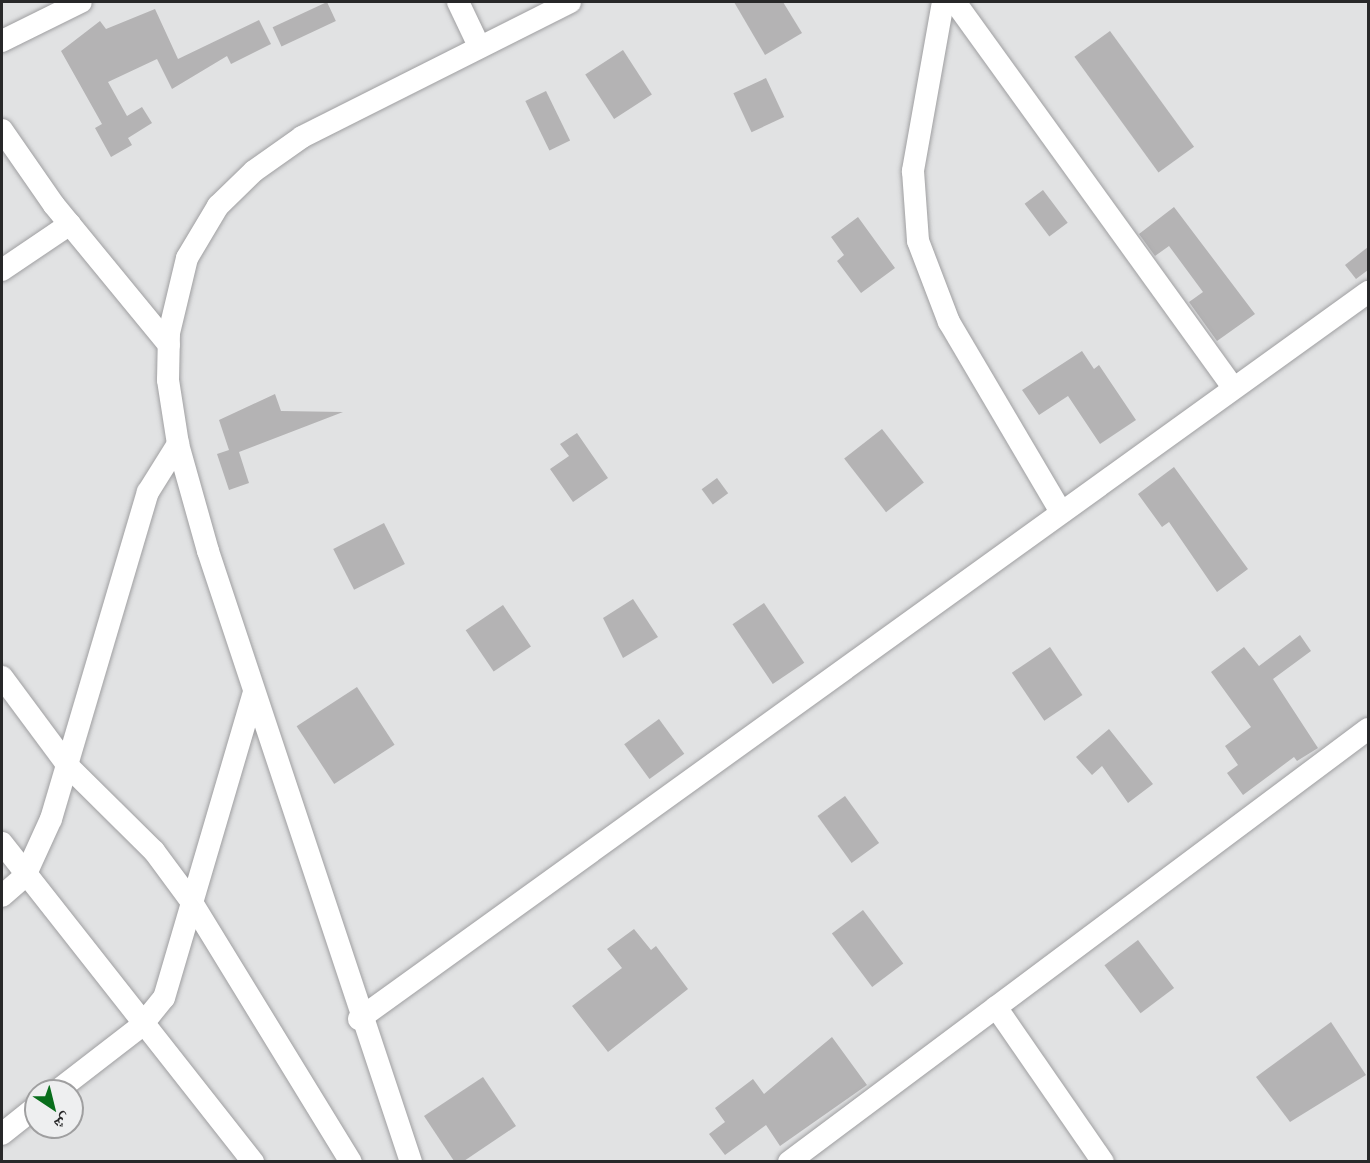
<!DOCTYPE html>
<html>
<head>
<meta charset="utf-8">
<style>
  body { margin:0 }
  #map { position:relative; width:1370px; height:1163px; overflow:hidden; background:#e1e2e3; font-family:Merriweather,"Noto Naskh Arabic",serif }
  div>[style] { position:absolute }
  .building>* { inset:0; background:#b4b3b4; transform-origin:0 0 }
  .roads { filter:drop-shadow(0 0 2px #9f9fa1) drop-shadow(0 0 2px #9f9fa1) }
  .minor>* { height:22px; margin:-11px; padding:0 11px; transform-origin:11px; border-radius:11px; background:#fff }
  span { translate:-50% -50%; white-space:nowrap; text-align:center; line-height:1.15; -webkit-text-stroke:5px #eeeff0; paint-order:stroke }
  .frame { position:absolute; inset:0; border:3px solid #282829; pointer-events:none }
  .north { position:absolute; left:24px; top:1079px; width:60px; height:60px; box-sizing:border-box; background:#eeeff0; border:2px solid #9f9fa0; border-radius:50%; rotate:145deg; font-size:16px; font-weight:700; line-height:24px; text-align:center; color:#282829 }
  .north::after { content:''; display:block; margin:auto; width:21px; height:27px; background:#096e1c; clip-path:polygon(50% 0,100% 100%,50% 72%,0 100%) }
</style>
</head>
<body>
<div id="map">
  <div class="building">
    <div style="left:327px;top:2px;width:21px;height:60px;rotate:65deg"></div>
    <div style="clip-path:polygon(734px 2px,783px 2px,802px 33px,765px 55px)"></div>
    <div style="clip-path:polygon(155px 9px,178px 59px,259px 20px,271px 44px,231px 64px,227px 56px,172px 89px,157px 59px,108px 82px,127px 116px,142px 107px,152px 123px,128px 138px,132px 145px,111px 157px,95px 128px,102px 124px,61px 51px,100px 21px,106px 29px)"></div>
    <div style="left:1110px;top:31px;width:143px;height:44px;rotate:54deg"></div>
    <div style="left:623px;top:50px;width:53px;height:45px;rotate:57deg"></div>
    <div style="left:766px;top:78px;width:43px;height:36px;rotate:65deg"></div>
    <div style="left:546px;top:91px;width:55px;height:23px;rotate:64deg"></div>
    <div style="left:1043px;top:190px;width:41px;height:23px;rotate:53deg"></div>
    <div style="clip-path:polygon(1174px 207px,1255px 314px,1217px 341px,1189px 302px,1203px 292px,1169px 246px,1155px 256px,1139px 234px)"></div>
    <div style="clip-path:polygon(858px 217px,895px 268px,861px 293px,837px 261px,844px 255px,831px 237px)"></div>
    <div style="clip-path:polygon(1368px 247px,1368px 270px,1356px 279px,1345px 265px)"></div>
    <div style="clip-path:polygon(1082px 351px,1094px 369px,1099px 365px,1136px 420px,1100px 444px,1068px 396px,1039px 415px,1022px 390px)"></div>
    <div style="clip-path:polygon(275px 394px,281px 411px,343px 412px,239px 452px,249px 483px,229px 490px,217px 454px,229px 450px,219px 420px)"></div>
    <div style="left:882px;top:429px;width:68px;height:48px;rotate:52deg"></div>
    <div style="clip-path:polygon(577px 433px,608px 478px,573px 502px,550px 469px,569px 456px,560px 444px)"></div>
    <div style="clip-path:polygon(1174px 467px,1248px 569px,1217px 592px,1169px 522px,1162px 527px,1138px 494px)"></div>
    <div style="left:717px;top:478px;width:19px;height:19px;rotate:54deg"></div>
    <div style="left:384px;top:523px;width:46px;height:57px;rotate:63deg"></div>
    <div style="clip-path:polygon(633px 599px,658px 637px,623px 658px,603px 618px)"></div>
    <div style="left:764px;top:603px;width:72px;height:38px;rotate:56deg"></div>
    <div style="left:503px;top:605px;width:50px;height:45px;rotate:56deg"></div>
    <div style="clip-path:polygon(1300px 635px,1311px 651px,1273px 679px,1318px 748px,1297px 761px,1294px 757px,1243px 795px,1227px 773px,1238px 765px,1225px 746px,1251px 727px,1211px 672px,1244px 647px,1259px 666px)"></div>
    <div style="left:1050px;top:647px;width:58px;height:46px;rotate:56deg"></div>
    <div style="left:357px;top:687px;width:69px;height:72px;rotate:57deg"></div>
    <div style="left:659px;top:719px;width:43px;height:43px;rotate:54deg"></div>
    <div style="clip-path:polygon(1109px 729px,1153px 784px,1128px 803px,1102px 766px,1092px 775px,1076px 757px)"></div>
    <div style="left:845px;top:796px;width:58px;height:34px;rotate:54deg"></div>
    <div style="left:863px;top:910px;width:67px;height:39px;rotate:53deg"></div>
    <div style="clip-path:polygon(634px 929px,651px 950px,656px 946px,688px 989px,608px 1052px,572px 1006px,622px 968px,607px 949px)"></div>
    <div style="left:1138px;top:940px;width:60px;height:42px;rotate:53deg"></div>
    <div style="clip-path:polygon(1331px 1022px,1366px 1075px,1290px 1122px,1256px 1077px)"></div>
    <div style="clip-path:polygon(832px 1037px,867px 1085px,780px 1146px,766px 1125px,725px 1155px,709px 1134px,725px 1122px,715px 1108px,753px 1079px,764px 1094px)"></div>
    <div style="clip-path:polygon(483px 1077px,516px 1126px,464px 1161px,454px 1161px,424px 1116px)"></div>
  </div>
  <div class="roads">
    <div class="minor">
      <div style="left:458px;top:2px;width:49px;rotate:64.5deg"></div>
      <div style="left:943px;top:2px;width:172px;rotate:100.1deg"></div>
      <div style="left:913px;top:171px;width:70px;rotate:85.9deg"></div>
      <div style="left:918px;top:241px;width:87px;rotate:69.1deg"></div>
      <div style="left:949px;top:322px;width:221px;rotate:59.5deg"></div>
      <div style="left:955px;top:2px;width:475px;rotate:54.2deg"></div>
      <div style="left:2px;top:41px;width:88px;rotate:-26.3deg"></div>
      <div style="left:2px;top:130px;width:91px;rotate:55.3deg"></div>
      <div style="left:54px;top:205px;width:181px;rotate:50.6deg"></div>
      <div style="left:2px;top:270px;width:82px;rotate:-34.1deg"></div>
      <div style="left:2px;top:677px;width:111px;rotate:53.4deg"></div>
      <div style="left:68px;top:766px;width:121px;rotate:44.7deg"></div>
      <div style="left:154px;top:851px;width:62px;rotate:53.5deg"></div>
      <div style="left:191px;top:901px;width:306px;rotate:58.5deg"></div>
      <div style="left:2px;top:843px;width:406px;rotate:51.8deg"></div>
      <div style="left:2px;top:896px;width:30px;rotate:-41deg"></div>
      <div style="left:25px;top:876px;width:63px;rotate:-65.5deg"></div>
      <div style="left:51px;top:819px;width:341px;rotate:-73.5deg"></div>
      <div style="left:148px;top:492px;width:57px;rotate:-58deg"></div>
      <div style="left:996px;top:1007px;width:188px;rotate:55.4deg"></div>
      <div style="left:359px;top:1019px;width:1244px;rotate:-35.77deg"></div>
      <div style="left:57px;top:1091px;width:106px;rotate:-37.7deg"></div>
      <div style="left:141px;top:1026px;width:36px;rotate:-51deg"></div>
      <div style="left:164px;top:998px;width:318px;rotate:-73.6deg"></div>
      <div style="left:2px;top:1134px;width:43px;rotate:-38.5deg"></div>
      <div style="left:411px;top:1162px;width:644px;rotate:-108.38deg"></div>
      <div style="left:208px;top:551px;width:111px;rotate:-105.7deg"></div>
      <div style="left:178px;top:444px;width:65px;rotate:-98.9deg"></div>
      <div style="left:168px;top:380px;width:47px;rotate:-88.8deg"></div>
      <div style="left:169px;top:333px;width:77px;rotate:-76.5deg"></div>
      <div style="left:187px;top:258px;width:61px;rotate:-59.2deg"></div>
      <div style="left:218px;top:206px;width:50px;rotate:-44.2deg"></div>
      <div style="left:254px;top:171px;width:59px;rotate:-35.3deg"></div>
      <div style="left:302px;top:137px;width:300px;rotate:-26.7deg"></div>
      <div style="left:789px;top:1162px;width:723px;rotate:-36.79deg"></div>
    </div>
  </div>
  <div class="frame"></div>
  <div class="north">ش</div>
</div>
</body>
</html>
